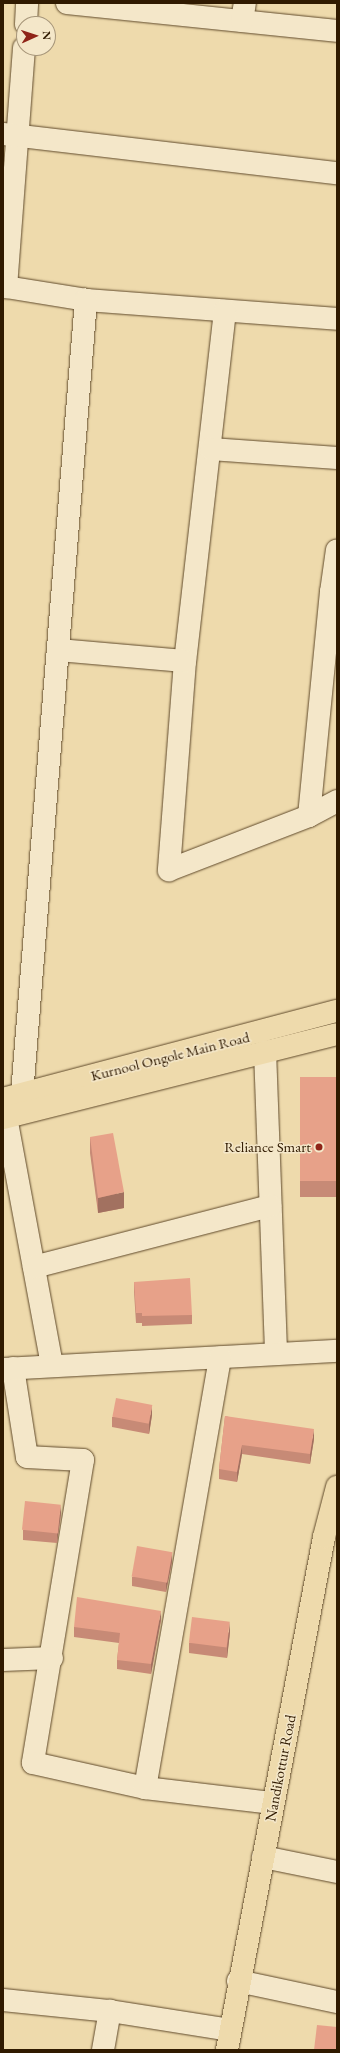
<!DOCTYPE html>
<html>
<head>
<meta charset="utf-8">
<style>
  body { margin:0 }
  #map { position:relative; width:340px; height:2053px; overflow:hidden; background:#eedaac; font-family:"EB Garamond",serif }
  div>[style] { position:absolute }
  .roads { filter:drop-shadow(0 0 1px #604a2b) drop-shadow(0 0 1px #604a2b) }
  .minor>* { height:22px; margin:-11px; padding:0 11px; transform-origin:11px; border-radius:11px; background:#f4e7c9 }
  .major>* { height:22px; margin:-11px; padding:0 11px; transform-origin:11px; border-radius:11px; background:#eedaac }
  .wall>* { inset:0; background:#c78a76; transform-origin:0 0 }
  .shaded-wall>* { inset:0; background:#a27160 }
  .building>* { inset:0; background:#e7a189; transform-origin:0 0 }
  .dots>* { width:11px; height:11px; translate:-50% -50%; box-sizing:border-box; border:2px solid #f4e7c9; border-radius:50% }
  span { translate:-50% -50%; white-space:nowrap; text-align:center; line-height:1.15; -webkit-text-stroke:3px #f4e7c9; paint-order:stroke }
  .street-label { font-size:15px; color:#301a00 }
  .poi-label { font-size:15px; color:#301a00 }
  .right { translate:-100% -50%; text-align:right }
  .frame { position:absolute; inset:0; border:4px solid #301a00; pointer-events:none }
  .north { position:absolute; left:16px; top:16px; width:40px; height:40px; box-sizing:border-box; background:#f4e7c9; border:1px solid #a69579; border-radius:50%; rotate:87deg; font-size:11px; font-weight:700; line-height:16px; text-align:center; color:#301a00 }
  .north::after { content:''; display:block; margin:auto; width:14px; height:18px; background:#8f2418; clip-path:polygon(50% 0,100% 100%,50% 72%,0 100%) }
</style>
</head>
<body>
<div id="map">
  <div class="roads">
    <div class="minor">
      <div style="left:67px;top:3px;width:271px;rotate:5.9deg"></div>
      <div style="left:242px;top:21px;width:18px;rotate:-81deg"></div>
      <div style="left:26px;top:24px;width:21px;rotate:-87deg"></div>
      <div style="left:24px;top:48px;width:240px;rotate:94.3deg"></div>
      <div style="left:6px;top:287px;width:81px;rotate:9.2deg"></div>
      <div style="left:86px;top:300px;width:252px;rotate:4.3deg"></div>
      <div style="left:3px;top:134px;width:336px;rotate:6.7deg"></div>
      <div style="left:225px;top:311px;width:352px;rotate:96.5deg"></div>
      <div style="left:185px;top:661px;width:210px;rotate:94.4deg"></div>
      <div style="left:169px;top:870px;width:150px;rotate:-21.1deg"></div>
      <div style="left:309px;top:816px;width:32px;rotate:-28deg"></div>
      <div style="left:211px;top:449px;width:126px;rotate:4.1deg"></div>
      <div style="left:331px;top:592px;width:42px;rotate:-81.9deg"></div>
      <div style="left:58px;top:650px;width:127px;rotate:5deg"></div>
      <div style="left:309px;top:816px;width:225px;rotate:-84.4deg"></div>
      <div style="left:331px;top:592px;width:6px"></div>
      <div style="left:265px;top:1051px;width:303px;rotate:87.9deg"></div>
      <div style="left:22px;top:1094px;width:797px;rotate:-85.39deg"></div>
      <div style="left:6px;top:1117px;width:253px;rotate:79.5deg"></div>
      <div style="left:34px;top:1267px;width:244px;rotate:-14.5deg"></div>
      <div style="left:13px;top:1368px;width:90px;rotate:81.1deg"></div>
      <div style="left:27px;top:1457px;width:56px;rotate:3.1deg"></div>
      <div style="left:83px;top:1460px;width:307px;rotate:99.4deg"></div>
      <div style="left:33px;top:1763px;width:115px;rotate:12.6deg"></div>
      <div style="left:145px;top:1788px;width:129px;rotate:6.7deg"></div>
      <div style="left:3px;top:1369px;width:334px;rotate:-3.1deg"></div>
      <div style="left:3px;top:1660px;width:49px;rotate:-2.3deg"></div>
      <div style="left:145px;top:1788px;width:437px;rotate:-80.1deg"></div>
      <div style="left:263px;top:1857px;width:76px;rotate:11.5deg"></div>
      <div style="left:238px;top:1981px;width:101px;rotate:12deg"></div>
      <div style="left:3px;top:2000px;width:108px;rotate:5.9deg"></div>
      <div style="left:110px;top:2011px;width:121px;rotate:9deg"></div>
      <div style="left:103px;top:2050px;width:40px;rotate:-80deg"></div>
    </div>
    <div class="major">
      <div style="left:3px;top:1099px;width:345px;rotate:-14.8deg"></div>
      <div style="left:3px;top:1118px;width:344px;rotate:-14.1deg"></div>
      <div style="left:227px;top:2050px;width:522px;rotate:-79.29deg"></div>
      <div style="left:324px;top:1537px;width:52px;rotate:-75.4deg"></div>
    </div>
  </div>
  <div class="wall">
    <div style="left:337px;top:1077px;width:120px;height:37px;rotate:90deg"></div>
    <div style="clip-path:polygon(90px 1137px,124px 1208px,98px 1213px,90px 1153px)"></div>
    <div style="clip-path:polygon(134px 1282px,192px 1315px,192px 1324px,142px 1326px,142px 1323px,136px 1323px,134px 1292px)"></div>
    <div style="clip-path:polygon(152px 1415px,149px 1434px,112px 1427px,112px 1417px)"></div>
    <div style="clip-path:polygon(225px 1416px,314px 1439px,310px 1464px,242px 1454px,237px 1482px,219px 1479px,219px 1469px)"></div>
    <div style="clip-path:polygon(61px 1514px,57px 1543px,23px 1540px,23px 1530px)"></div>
    <div style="clip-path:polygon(172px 1562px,166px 1592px,132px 1586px,132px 1577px)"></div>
    <div style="clip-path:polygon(161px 1620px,151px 1674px,117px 1669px,117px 1660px,119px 1643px,74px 1637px,74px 1627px)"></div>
    <div style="clip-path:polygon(230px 1632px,227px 1658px,189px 1653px,189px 1643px)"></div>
  </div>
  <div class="shaded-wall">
    <div style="clip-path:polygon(124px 1192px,124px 1208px,98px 1213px,98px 1198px)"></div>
    <div style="clip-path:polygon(152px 1405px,152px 1415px,149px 1434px,149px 1424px)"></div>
    <div style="clip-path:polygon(314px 1429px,314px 1439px,310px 1464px,310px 1454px)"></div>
    <div style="clip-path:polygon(242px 1445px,242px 1454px,237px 1482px,237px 1472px)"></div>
    <div style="clip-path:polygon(61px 1505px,61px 1514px,57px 1543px,57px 1533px)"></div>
    <div style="clip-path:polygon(172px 1552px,172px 1562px,166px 1592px,166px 1582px)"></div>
    <div style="clip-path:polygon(161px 1611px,161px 1620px,151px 1674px,151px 1664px)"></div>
    <div style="clip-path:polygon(230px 1622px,230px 1632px,227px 1658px,227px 1648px)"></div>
  </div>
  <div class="building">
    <div style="left:337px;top:1077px;width:104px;height:37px;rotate:90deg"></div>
    <div style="clip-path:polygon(113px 1133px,124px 1192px,98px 1198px,90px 1137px)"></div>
    <div style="clip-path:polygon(190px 1278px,192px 1315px,142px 1316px,142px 1313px,136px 1313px,134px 1282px)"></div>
    <div style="left:116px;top:1398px;width:37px;height:19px;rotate:11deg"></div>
    <div style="clip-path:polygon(225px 1416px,314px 1429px,310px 1454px,242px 1445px,237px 1472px,219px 1469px)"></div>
    <div style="left:25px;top:1501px;width:36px;height:29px;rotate:6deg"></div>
    <div style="left:137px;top:1546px;width:36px;height:31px;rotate:10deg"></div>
    <div style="clip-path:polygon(77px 1597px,161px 1611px,151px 1664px,117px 1660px,120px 1633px,74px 1627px)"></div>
    <div style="left:192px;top:1617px;width:38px;height:26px;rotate:7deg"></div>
    <div style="clip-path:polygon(317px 2025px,337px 2027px,337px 2050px,314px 2050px)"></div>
  </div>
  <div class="dots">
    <div style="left:319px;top:1147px;background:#8f2418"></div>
  </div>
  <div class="street-label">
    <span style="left:170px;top:1056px;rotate:-14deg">Kurnool Ongole Main Road</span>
    <span style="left:280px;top:1768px;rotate:-79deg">Nandikottur Road</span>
  </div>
  <div class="poi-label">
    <span class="right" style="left:311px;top:1147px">Reliance Smart</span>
  </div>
  <div class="frame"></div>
  <div class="north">N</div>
</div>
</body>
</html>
